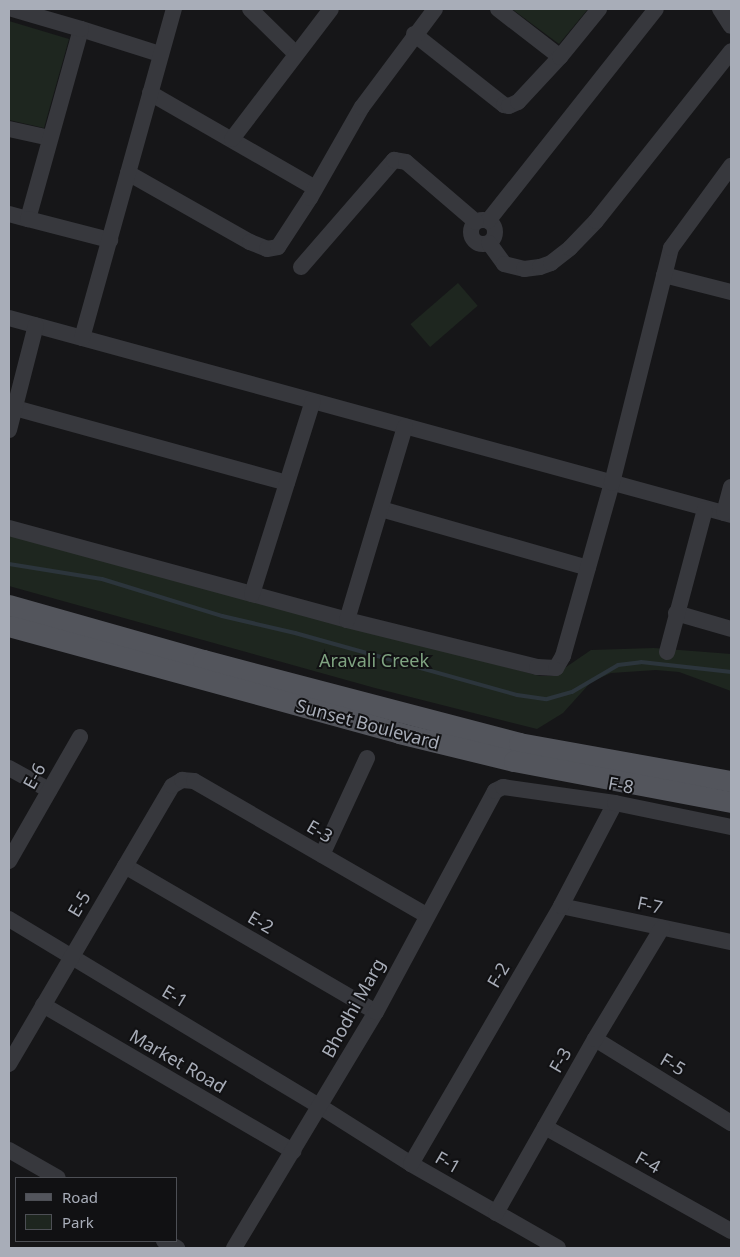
<!DOCTYPE html>
<html>
<head>
<meta charset="utf-8">
<style>
  body { margin:0 }
  #map { position:relative; width:740px; height:1257px; overflow:hidden; background:#161618; font-family:"Noto Sans",sans-serif }
  div>[style] { position:absolute }
  .green>* { inset:0; background:#1e261f; transform-origin:0 0 }
  .stream>* { height:4px; margin:-2px; padding:0 2px; transform-origin:2px; border-radius:2px; background:#2c353c }
  .minor>* { height:16px; margin:-8px; padding:0 8px; transform-origin:8px; border-radius:8px; background:#37383d }
  .minor>.ring { margin:-8px; padding:0; box-sizing:content-box; background:none; border:16px solid #37383d; border-radius:50% }
  .major>* { height:21px; margin:-10.5px; padding:0 10.5px; transform-origin:10.5px; border-radius:10.5px; background:#53555c }
  span { translate:-50% -50%; white-space:nowrap; text-align:center; line-height:1.15; -webkit-text-stroke:4px #111113; paint-order:stroke }
  .park-label { font-size:18px; color:#7fa381 }
  .street-label { font-size:18px; color:#a8adb8 }
  .frame { position:absolute; inset:0; border:10px solid #a8adb8; pointer-events:none }
  .legend { position:absolute; left:15px; top:1177px; width:162px; height:65px; box-sizing:border-box; background:#111113; border:1px solid #4d4f55; margin:0; padding:6px 9px; list-style:none; font-size:15px; color:#a8adb8 }
  .legend li { display:flex; align-items:center; gap:10px; height:25px }
  .legend b { width:25px; border:1px solid #4d4f55 }
</style>
</head>
<body>
<div id="map">
  <div class="green">
    <div style="clip-path:polygon(512px 9px,588px 9px,559px 44px)"></div>
    <div style="clip-path:polygon(9px 21px,69px 39px,44px 128px,9px 120px)"></div>
    <div style="left:458px;top:283px;width:30px;height:63px;rotate:49deg"></div>
    <div style="clip-path:polygon(9px 533px,540px 676px,553px 676px,591px 650px,654px 648px,731px 654px,731px 691px,679px 672px,656px 670px,611px 673px,591px 682px,563px 713px,537px 729px,375px 688px,9px 586px)"></div>
  </div>
  <div class="stream">
    <div style="left:9px;top:564px;width:94px;rotate:9.2deg"></div>
    <div style="left:102px;top:579px;width:126px;rotate:17.1deg"></div>
    <div style="left:222px;top:616px;width:75px;rotate:13.1deg"></div>
    <div style="left:295px;top:633px;width:230px;rotate:15.6deg"></div>
    <div style="left:517px;top:695px;width:30px;rotate:8deg"></div>
    <div style="left:547px;top:699px;width:26px;rotate:-16deg"></div>
    <div style="left:572px;top:692px;width:53px;rotate:-30.4deg"></div>
    <div style="left:618px;top:665px;width:23px;rotate:-7deg"></div>
    <div style="left:641px;top:662px;width:91px;rotate:6.3deg"></div>
  </div>
  <div class="minor">
    <div style="left:250px;top:9px;width:64px;rotate:44.4deg"></div>
    <div style="left:498px;top:9px;width:78px;rotate:37.7deg"></div>
    <div style="left:720px;top:9px;width:20px;rotate:57deg"></div>
    <div style="left:81px;top:29px;width:83px;rotate:17.6deg"></div>
    <div style="left:414px;top:34px;width:115px;rotate:38.3deg"></div>
    <div style="left:504px;top:105px;width:5px;rotate:11deg"></div>
    <div style="left:509px;top:106px;width:10px;rotate:-24deg"></div>
    <div style="left:518px;top:102px;width:62px;rotate:-47deg"></div>
    <div style="left:560px;top:57px;width:62px;rotate:-50.9deg"></div>
    <div style="left:150px;top:93px;width:190px;rotate:29.9deg"></div>
    <div style="left:9px;top:129px;width:42px;rotate:12.4deg"></div>
    <div style="left:232px;top:139px;width:163px;rotate:-52.7deg"></div>
    <div style="left:128px;top:173px;width:140px;rotate:29.5deg"></div>
    <div style="left:250px;top:242px;width:18px;rotate:22deg"></div>
    <div style="left:267px;top:249px;width:11px;rotate:-10deg"></div>
    <div style="left:278px;top:247px;width:59px;rotate:-56.9deg"></div>
    <div style="left:310px;top:198px;width:105px;rotate:-60.3deg"></div>
    <div style="left:362px;top:107px;width:122px;rotate:-53.3deg"></div>
    <div style="left:9px;top:214px;width:20px;rotate:15deg"></div>
    <div style="left:28px;top:219px;width:197px;rotate:-74.4deg"></div>
    <div style="left:81px;top:29px;width:72px;rotate:-163.8deg"></div>
    <div style="left:28px;top:219px;width:85px;rotate:14.4deg"></div>
    <div class="ring" style="left:471px;top:220px;width:8px;height:8px"></div>
    <div style="left:488px;top:221px;width:270px;rotate:-51.6deg"></div>
    <div style="left:489px;top:243px;width:26px;rotate:54deg"></div>
    <div style="left:504px;top:264px;width:21px;rotate:14deg"></div>
    <div style="left:524px;top:269px;width:16px;rotate:-7deg"></div>
    <div style="left:540px;top:267px;width:12px;rotate:-20deg"></div>
    <div style="left:551px;top:263px;width:24px;rotate:-38deg"></div>
    <div style="left:570px;top:248px;width:37px;rotate:-46deg"></div>
    <div style="left:596px;top:221px;width:217px;rotate:-51.5deg"></div>
    <div style="left:301px;top:267px;width:142px;rotate:-49deg"></div>
    <div style="left:394px;top:160px;width:12px;rotate:9deg"></div>
    <div style="left:406px;top:162px;width:92px;rotate:40.6deg"></div>
    <div style="left:664px;top:275px;width:69px;rotate:14.2deg"></div>
    <div style="left:9px;top:318px;width:748px;rotate:15.26deg"></div>
    <div style="left:82px;top:338px;width:342px;rotate:-74.4deg"></div>
    <div style="left:15px;top:408px;width:282px;rotate:15.4deg"></div>
    <div style="left:9px;top:430px;width:108px;rotate:-75.6deg"></div>
    <div style="left:381px;top:509px;width:215px;rotate:15.9deg"></div>
    <div style="left:724px;top:513px;width:27px;rotate:-75deg"></div>
    <div style="left:9px;top:528px;width:350px;rotate:15.2deg"></div>
    <div style="left:347px;top:620px;width:196px;rotate:13.9deg"></div>
    <div style="left:537px;top:667px;width:19px;rotate:3deg"></div>
    <div style="left:556px;top:668px;width:14px;rotate:-60deg"></div>
    <div style="left:563px;top:656px;width:180px;rotate:-74.2deg"></div>
    <div style="left:612px;top:483px;width:242px;rotate:-75.9deg"></div>
    <div style="left:671px;top:248px;width:102px;rotate:-53.8deg"></div>
    <div style="left:252px;top:594px;width:202px;rotate:-72.5deg"></div>
    <div style="left:676px;top:613px;width:57px;rotate:16.2deg"></div>
    <div style="left:347px;top:620px;width:202px;rotate:-73.3deg"></div>
    <div style="left:667px;top:652px;width:148px;rotate:-75.1deg"></div>
    <div style="left:9px;top:768px;width:46px;rotate:28.8deg"></div>
    <div style="left:322px;top:855px;width:107px;rotate:-65.1deg"></div>
    <div style="left:9px;top:861px;width:143px;rotate:-60.2deg"></div>
    <div style="left:125px;top:866px;width:290px;rotate:30.2deg"></div>
    <div style="left:561px;top:906px;width:174px;rotate:12deg"></div>
    <div style="left:9px;top:919px;width:364px;rotate:31.1deg"></div>
    <div style="left:321px;top:1107px;width:107px;rotate:32.3deg"></div>
    <div style="left:411px;top:1164px;width:169px;rotate:29.7deg"></div>
    <div style="left:43px;top:1005px;width:290px;rotate:30.3deg"></div>
    <div style="left:595px;top:1039px;width:160px;rotate:31.7deg"></div>
    <div style="left:9px;top:1064px;width:322px;rotate:-59.6deg"></div>
    <div style="left:172px;top:786px;width:12px;rotate:-31deg"></div>
    <div style="left:182px;top:780px;width:12px;rotate:5deg"></div>
    <div style="left:194px;top:781px;width:268px;rotate:30deg"></div>
    <div style="left:545px;top:1127px;width:213px;rotate:29.2deg"></div>
    <div style="left:9px;top:1150px;width:56px;rotate:29.7deg"></div>
    <div style="left:411px;top:1164px;width:298px;rotate:-59.8deg"></div>
    <div style="left:561px;top:906px;width:116px;rotate:-62.3deg"></div>
    <div style="left:496px;top:1213px;width:200px;rotate:-60.4deg"></div>
    <div style="left:595px;top:1039px;width:130px;rotate:-58.9deg"></div>
    <div style="left:164px;top:1241px;width:15px;rotate:28deg"></div>
    <div style="left:234px;top:1248px;width:275px;rotate:-59deg"></div>
    <div style="left:376px;top:1012px;width:251px;rotate:-61.7deg"></div>
    <div style="left:495px;top:791px;width:9px;rotate:-27deg"></div>
    <div style="left:503px;top:787px;width:113px;rotate:8.1deg"></div>
    <div style="left:615px;top:803px;width:118px;rotate:11.7deg"></div>
  </div>
  <div class="major">
    <div style="left:9px;top:605px;width:202px;rotate:15.8deg"></div>
    <div style="left:203px;top:660px;width:327px;rotate:14.7deg"></div>
    <div style="left:519px;top:743px;width:215px;rotate:10.2deg"></div>
    <div style="left:9px;top:626px;width:404px;rotate:15.3deg"></div>
    <div style="left:399px;top:733px;width:118px;rotate:13.7deg"></div>
    <div style="left:514px;top:761px;width:221px;rotate:10.7deg"></div>
  </div>
  <div class="park-label">
    <span style="left:374px;top:660px">Aravali Creek</span>
  </div>
  <div class="street-label">
    <span style="left:368px;top:724px;rotate:15deg">Sunset Boulevard</span>
    <span style="left:34px;top:776px;rotate:-61deg">E-6</span>
    <span style="left:621px;top:785px;rotate:10deg">F-8</span>
    <span style="left:320px;top:831px;rotate:30deg">E-3</span>
    <span style="left:79px;top:904px;rotate:-59deg">E-5</span>
    <span style="left:650px;top:905px;rotate:12deg">F-7</span>
    <span style="left:261px;top:922px;rotate:30deg">E-2</span>
    <span style="left:498px;top:975px;rotate:-60deg">F-2</span>
    <span style="left:175px;top:996px;rotate:31deg">E-1</span>
    <span style="left:353px;top:1008px;rotate:-61deg">Bhodhi Marg</span>
    <span style="left:560px;top:1060px;rotate:-60deg">F-3</span>
    <span style="left:178px;top:1061px;rotate:30deg">Market Road</span>
    <span style="left:673px;top:1064px;rotate:31deg">F-5</span>
    <span style="left:448px;top:1162px;rotate:30deg">F-1</span>
    <span style="left:648px;top:1162px;rotate:29deg">F-4</span>
  </div>
  <div class="frame"></div>
  <ul class="legend">
  <li><b style="height:6px;background:#53555c"></b>Road</li>
  <li><b style="height:14px;background:#1e261f"></b>Park</li>
  </ul>
</div>
</body>
</html>
